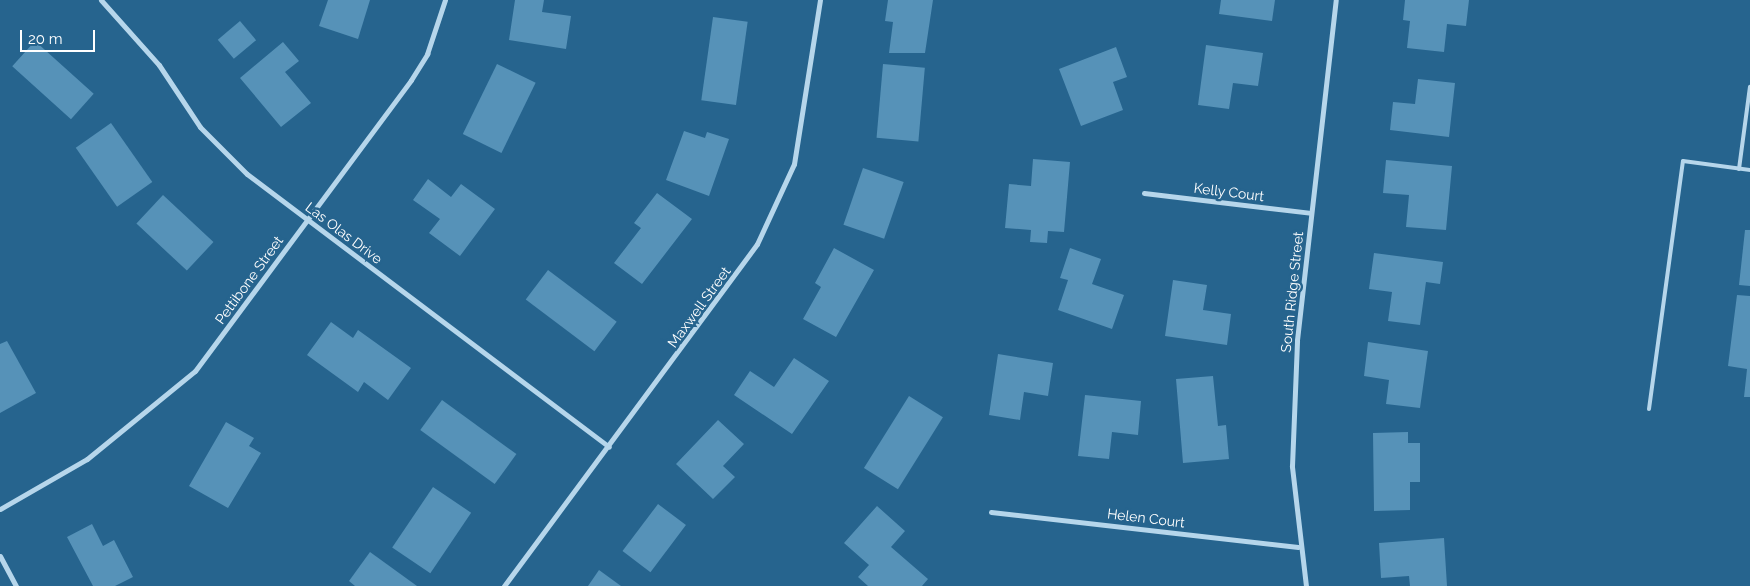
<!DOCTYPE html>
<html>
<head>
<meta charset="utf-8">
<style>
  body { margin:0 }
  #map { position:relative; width:1750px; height:586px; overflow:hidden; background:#26648e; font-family:Raleway,sans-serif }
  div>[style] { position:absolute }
  .building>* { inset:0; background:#5692b8; transform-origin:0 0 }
  .service>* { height:4px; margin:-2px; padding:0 2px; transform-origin:2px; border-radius:2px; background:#b6d6eb }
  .minor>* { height:5px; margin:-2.5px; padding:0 2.5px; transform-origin:2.5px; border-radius:2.5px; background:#b6d6eb }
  span { translate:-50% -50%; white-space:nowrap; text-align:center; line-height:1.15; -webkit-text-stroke:5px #26648e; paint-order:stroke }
  .street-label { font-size:14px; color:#fff }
  .scale { position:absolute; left:20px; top:30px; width:75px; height:22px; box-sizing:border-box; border:2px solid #fff; border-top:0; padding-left:6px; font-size:15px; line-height:18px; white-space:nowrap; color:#fff; -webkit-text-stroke:4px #26648e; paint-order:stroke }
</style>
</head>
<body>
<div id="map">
  <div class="building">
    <div style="clip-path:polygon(328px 0,370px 0,358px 39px,319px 26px)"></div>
    <div style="clip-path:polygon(515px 0,544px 0,542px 12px,571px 16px,566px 49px,509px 40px)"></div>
    <div style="clip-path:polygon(888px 0,933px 0,925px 53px,889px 53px,893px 22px,885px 21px)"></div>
    <div style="clip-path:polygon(1221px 0,1275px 0,1272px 21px,1219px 14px)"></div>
    <div style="clip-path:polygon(1405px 0,1469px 0,1466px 26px,1447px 24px,1444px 52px,1407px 48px,1410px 21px,1403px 20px)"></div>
    <div style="left:713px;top:17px;width:35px;height:84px;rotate:8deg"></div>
    <div style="left:240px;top:21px;width:25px;height:29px;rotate:50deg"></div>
    <div style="left:35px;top:41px;width:79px;height:34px;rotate:42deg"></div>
    <div style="clip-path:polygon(283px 42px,299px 61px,285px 72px,311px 103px,281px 127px,240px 78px)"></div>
    <div style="clip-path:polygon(1206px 45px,1263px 53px,1258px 86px,1233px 83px,1229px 109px,1198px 105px)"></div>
    <div style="clip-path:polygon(1116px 47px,1127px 77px,1113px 82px,1123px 110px,1081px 126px,1059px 69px)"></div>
    <div style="left:497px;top:64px;width:43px;height:78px;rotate:26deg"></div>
    <div style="left:883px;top:64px;width:42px;height:74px;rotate:5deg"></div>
    <div style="clip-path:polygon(1418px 79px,1455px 83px,1449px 137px,1390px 130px,1393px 102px,1415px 104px)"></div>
    <div style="left:111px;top:123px;width:72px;height:43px;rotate:55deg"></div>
    <div style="clip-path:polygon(684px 131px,705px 138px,707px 132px,729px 139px,709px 196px,666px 180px)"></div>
    <div style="clip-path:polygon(1033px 159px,1070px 162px,1064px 232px,1048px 231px,1047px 243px,1030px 242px,1031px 230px,1005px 228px,1009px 184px,1031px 186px)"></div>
    <div style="clip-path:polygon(1386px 160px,1452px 166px,1446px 230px,1406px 227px,1409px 195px,1383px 193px)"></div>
    <div style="left:863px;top:168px;width:43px;height:60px;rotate:19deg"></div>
    <div style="clip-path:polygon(428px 179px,451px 197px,461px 184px,495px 209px,460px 256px,429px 233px,440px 219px,413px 200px)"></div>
    <div style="clip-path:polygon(657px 193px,692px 219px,642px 284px,614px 263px,641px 228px,634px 223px)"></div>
    <div style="left:163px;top:195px;width:69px;height:39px;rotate:43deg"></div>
    <div style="clip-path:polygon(1745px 230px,1750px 230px,1750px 286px,1739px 285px)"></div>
    <div style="clip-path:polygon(834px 248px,874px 270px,836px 337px,803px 319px,821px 287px,815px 283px)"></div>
    <div style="clip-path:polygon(1070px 248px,1101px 259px,1092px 284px,1124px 295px,1112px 329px,1058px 310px,1068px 280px,1060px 278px)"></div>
    <div style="clip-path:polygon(1374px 253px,1443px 262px,1440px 284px,1426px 282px,1420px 325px,1388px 321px,1392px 292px,1369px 289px)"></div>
    <div style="left:548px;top:270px;width:86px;height:37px;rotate:37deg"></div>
    <div style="clip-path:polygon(1173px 280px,1207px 285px,1203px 310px,1231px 314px,1227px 345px,1165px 336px)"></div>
    <div style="clip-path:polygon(1737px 295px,1750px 296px,1750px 397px,1744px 397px,1747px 369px,1728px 366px)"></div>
    <div style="clip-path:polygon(331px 322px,353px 338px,358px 330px,411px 368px,388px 400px,364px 382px,358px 392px,307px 355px)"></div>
    <div style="clip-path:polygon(7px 341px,36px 393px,0 413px,0 344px)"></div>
    <div style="clip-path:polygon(1368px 342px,1428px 351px,1420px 408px,1386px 404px,1389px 380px,1364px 376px)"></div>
    <div style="clip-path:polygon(998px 354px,1053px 363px,1048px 396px,1024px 392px,1020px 420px,989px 415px)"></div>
    <div style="clip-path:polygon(794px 358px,829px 381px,792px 434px,734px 395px,750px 371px,774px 387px)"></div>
    <div style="clip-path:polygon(1213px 376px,1218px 426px,1226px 425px,1229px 459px,1183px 463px,1176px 379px)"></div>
    <div style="clip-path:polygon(1085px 395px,1141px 401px,1138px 435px,1112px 432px,1109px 459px,1078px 456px)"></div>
    <div style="left:909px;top:396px;width:40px;height:85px;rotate:32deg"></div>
    <div style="left:442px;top:400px;width:92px;height:37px;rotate:36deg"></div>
    <div style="clip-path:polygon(718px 420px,744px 444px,723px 466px,735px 477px,713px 499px,676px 464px)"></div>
    <div style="clip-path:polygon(226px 422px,254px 438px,249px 446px,261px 453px,228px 508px,189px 486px)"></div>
    <div style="clip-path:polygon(1408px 432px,1408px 443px,1420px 443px,1420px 482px,1410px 482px,1410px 510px,1374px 511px,1373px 433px)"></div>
    <div style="left:433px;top:487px;width:46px;height:73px;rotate:34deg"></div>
    <div style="left:658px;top:504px;width:35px;height:59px;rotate:37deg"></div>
    <div style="clip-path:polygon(877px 506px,905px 531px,891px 547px,928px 579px,922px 586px,868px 586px,858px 577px,869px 565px,844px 543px)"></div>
    <div style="clip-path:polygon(92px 524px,103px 546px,114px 540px,133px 577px,115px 586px,93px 586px,67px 537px)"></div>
    <div style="clip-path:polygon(1444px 538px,1447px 586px,1410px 586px,1409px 576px,1381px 578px,1379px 543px)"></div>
    <div style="clip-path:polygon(370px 552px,417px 586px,355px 586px,349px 581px)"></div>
    <div style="clip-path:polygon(599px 570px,621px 586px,588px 586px)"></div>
  </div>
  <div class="service">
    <div style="left:1739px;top:169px;width:83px;rotate:-82.4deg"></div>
    <div style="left:1649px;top:409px;width:250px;rotate:-82.2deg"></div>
    <div style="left:1683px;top:161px;width:68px;rotate:7.7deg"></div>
  </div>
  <div class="minor">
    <div style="left:101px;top:0;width:87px;rotate:48.3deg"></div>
    <div style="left:159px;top:65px;width:74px;rotate:56.5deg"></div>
    <div style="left:200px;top:127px;width:66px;rotate:45deg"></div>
    <div style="left:247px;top:174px;width:453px;rotate:37deg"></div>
    <div style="left:1144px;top:193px;width:168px;rotate:6.8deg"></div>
    <div style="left:0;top:509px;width:100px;rotate:-29.9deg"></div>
    <div style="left:87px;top:459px;width:139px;rotate:-39.2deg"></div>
    <div style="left:195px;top:371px;width:362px;rotate:-53.4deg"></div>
    <div style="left:411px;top:80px;width:31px;rotate:-58deg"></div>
    <div style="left:427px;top:54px;width:57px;rotate:-71.6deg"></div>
    <div style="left:991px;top:512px;width:309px;rotate:6.5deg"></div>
    <div style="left:0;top:556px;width:34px;rotate:62deg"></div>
    <div style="left:504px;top:586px;width:425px;rotate:-53.5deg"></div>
    <div style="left:757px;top:244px;width:88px;rotate:-65.2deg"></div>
    <div style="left:794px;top:164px;width:166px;rotate:-81deg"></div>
    <div style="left:1306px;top:586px;width:121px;rotate:-96.7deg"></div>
    <div style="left:1292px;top:466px;width:126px;rotate:-87.7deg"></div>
    <div style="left:1297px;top:340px;width:342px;rotate:-83.5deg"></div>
  </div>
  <div class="street-label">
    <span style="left:1229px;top:192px;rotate:7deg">Kelly Court</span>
    <span style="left:344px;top:233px;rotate:37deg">Las Olas Drive</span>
    <span style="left:249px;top:280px;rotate:-54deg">Pettibone Street</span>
    <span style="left:1292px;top:292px;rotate:-84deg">South Ridge Street</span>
    <span style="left:699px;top:307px;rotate:-54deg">Maxwell Street</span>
    <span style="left:1146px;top:518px;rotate:7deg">Helen Court</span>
  </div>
  <div class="scale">20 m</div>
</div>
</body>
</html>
